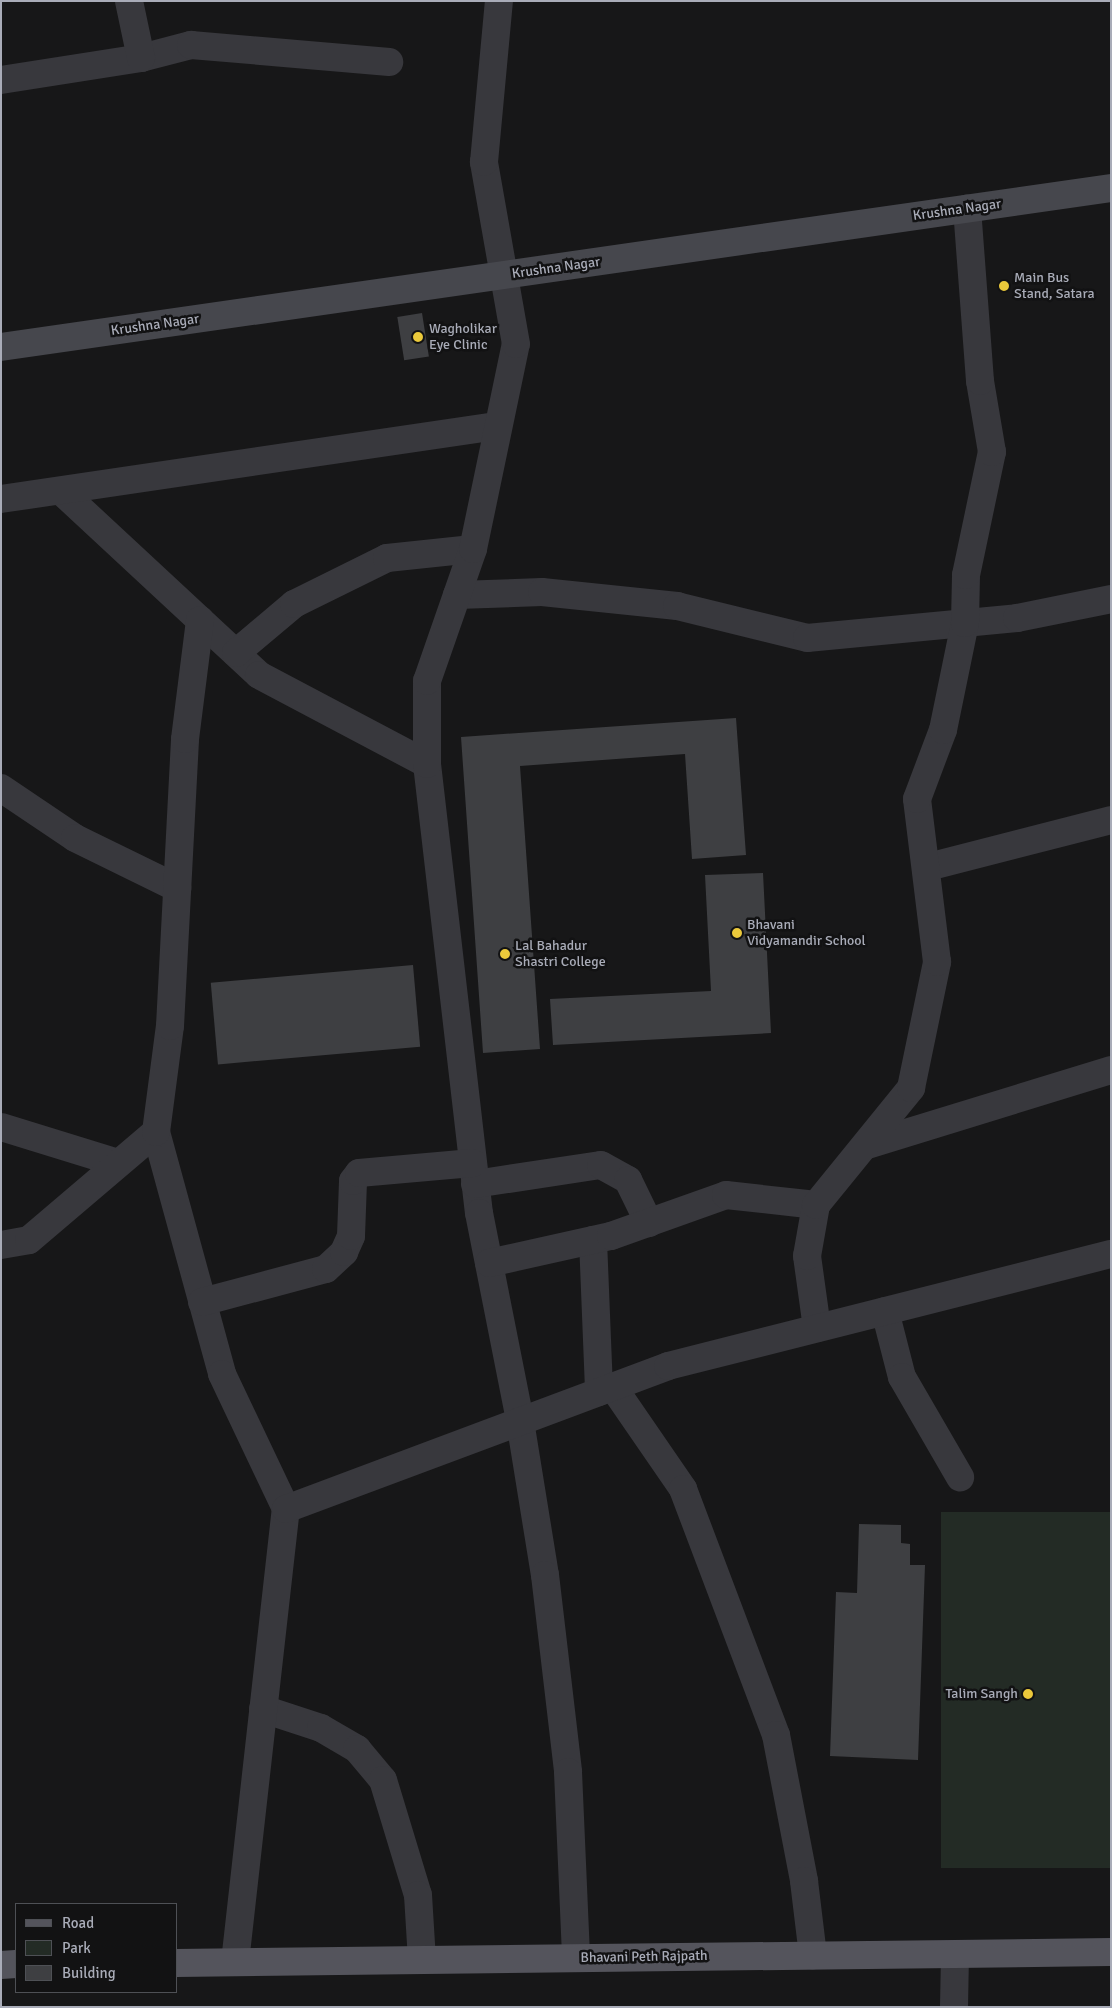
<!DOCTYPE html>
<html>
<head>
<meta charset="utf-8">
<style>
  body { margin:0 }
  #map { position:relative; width:1112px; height:2008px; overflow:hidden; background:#171718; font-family:Signika,sans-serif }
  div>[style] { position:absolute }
  .green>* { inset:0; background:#232b25; transform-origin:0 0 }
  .building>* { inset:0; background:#3e3f42; transform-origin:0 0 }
  .minor>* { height:28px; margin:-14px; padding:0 14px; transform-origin:14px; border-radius:14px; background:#38383d }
  .secondary>* { height:28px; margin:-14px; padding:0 14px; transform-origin:14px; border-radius:14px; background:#46474d }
  .primary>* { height:28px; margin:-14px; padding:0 14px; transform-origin:14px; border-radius:14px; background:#54545c }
  .dots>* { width:14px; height:14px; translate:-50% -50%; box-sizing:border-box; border:2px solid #121213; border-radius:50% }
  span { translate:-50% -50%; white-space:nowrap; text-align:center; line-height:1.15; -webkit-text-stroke:5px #121213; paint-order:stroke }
  .street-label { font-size:14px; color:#a9acb8 }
  .poi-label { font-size:14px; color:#a9acb8 }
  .left { translate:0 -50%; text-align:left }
  .right { translate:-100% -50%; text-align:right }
  .frame { position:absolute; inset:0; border:2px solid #a9acb8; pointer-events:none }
  .legend { position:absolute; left:15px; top:1903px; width:162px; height:90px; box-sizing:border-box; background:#121213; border:1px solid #4e5055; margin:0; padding:6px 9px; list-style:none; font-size:15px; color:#a9acb8 }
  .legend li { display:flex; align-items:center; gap:10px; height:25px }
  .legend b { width:25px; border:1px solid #4e5055 }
</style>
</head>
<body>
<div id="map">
  <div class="green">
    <div style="left:1111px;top:1512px;width:356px;height:170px;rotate:90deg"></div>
  </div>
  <div class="building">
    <div style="left:422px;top:313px;width:44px;height:25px;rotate:81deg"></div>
    <div style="clip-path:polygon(736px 718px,746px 855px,692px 859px,685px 754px,520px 766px,540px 1049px,483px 1053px,461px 737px)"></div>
    <div style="clip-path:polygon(763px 873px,771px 1033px,553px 1045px,550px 999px,711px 991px,705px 875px)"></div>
    <div style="left:413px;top:965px;width:82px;height:203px;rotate:85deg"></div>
    <div style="clip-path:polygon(859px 1524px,901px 1525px,901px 1543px,910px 1544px,910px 1565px,925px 1565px,918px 1760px,830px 1756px,836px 1592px,857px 1593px)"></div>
  </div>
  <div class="minor">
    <div style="left:141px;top:58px;width:52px;rotate:-14.6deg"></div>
    <div style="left:191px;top:45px;width:199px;rotate:4.9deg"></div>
    <div style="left:1px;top:80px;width:142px;rotate:-8.9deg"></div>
    <div style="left:141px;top:58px;width:58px;rotate:-101.9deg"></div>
    <div style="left:61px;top:491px;width:270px;rotate:42.9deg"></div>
    <div style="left:259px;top:675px;width:190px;rotate:27.9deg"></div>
    <div style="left:427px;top:764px;width:452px;rotate:83.4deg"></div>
    <div style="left:479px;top:1213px;width:212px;rotate:78.8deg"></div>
    <div style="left:520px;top:1421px;width:156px;rotate:80.8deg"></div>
    <div style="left:545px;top:1575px;width:198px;rotate:83.3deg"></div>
    <div style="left:568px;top:1772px;width:186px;rotate:87.5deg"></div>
    <div style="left:1px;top:499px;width:500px;rotate:-8.39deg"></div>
    <div style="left:457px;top:595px;width:85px;rotate:-2deg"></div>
    <div style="left:542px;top:592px;width:136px;rotate:5.9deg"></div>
    <div style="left:677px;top:606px;width:134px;rotate:13.8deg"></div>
    <div style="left:807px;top:638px;width:211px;rotate:-5.4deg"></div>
    <div style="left:1017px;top:618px;width:96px;rotate:-11.4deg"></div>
    <div style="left:236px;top:653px;width:76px;rotate:-40.2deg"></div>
    <div style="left:294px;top:604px;width:104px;rotate:-26.3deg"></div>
    <div style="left:387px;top:558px;width:86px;rotate:-6deg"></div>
    <div style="left:427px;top:764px;width:83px;rotate:-90deg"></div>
    <div style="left:427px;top:681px;width:140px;rotate:-70.8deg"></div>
    <div style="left:473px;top:549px;width:209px;rotate:-78.2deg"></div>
    <div style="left:516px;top:344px;width:185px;rotate:-100deg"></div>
    <div style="left:484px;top:162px;width:162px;rotate:-84.7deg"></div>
    <div style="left:1px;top:788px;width:89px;rotate:34deg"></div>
    <div style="left:75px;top:838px;width:114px;rotate:26.1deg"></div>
    <div style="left:928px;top:867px;width:189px;rotate:-14.4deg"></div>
    <div style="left:1px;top:1127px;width:122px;rotate:17.1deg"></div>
    <div style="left:156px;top:1132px;width:251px;rotate:74.7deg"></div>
    <div style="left:222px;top:1374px;width:149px;rotate:64.6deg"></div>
    <div style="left:867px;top:1145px;width:255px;rotate:-17.1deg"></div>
    <div style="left:475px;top:1184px;width:127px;rotate:-8.6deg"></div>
    <div style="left:601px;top:1165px;width:31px;rotate:29deg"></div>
    <div style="left:628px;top:1180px;width:48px;rotate:64deg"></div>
    <div style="left:593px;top:1240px;width:152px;rotate:87.7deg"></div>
    <div style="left:1px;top:1245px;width:28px;rotate:-10deg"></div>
    <div style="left:29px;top:1240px;width:167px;rotate:-40.4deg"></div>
    <div style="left:156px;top:1132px;width:107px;rotate:-82.5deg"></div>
    <div style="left:170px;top:1026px;width:287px;rotate:-87deg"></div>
    <div style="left:185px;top:739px;width:120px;rotate:-82.8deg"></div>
    <div style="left:489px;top:1263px;width:125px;rotate:-12.5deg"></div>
    <div style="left:611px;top:1236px;width:122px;rotate:-19.6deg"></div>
    <div style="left:726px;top:1195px;width:91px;rotate:6.3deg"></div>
    <div style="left:202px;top:1302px;width:128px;rotate:-14.9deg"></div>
    <div style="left:326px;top:1269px;width:25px;rotate:-43deg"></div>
    <div style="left:344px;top:1252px;width:17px;rotate:-66deg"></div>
    <div style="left:351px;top:1236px;width:55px;rotate:-87.9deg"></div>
    <div style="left:353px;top:1181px;width:10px;rotate:-53deg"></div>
    <div style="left:359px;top:1173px;width:114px;rotate:-5deg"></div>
    <div style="left:885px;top:1311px;width:68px;rotate:75.6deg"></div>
    <div style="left:902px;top:1377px;width:116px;rotate:59.9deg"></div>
    <div style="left:817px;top:1328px;width:73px;rotate:-97.9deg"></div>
    <div style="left:807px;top:1256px;width:52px;rotate:-80deg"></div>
    <div style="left:816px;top:1205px;width:151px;rotate:-50.9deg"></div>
    <div style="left:911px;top:1088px;width:129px;rotate:-78.3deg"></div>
    <div style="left:937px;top:962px;width:164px;rotate:-97deg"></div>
    <div style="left:917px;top:799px;width:74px;rotate:-69.4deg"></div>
    <div style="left:943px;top:730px;width:109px;rotate:-78.4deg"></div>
    <div style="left:965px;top:623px;width:48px;rotate:-88.8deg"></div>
    <div style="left:966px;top:575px;width:126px;rotate:-78.1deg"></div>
    <div style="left:992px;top:452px;width:72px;rotate:-99.6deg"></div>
    <div style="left:980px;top:381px;width:173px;rotate:-94.3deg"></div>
    <div style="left:613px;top:1387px;width:124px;rotate:55.5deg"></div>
    <div style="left:683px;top:1489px;width:263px;rotate:69.3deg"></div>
    <div style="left:776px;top:1735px;width:149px;rotate:79.1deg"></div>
    <div style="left:804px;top:1881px;width:75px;rotate:83.1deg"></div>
    <div style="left:263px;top:1709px;width:61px;rotate:18.1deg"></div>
    <div style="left:321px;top:1728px;width:42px;rotate:30.3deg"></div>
    <div style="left:357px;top:1749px;width:40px;rotate:50deg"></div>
    <div style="left:383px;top:1780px;width:120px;rotate:73.1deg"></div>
    <div style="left:418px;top:1895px;width:65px;rotate:86.5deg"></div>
    <div style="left:235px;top:1962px;width:456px;rotate:-83.6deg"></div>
    <div style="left:286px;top:1509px;width:408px;rotate:-20.5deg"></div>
    <div style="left:668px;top:1366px;width:457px;rotate:-14.2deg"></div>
    <div style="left:954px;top:2007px;width:53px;rotate:-88.9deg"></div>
  </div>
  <div class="secondary">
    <div style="left:1px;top:347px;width:1121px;rotate:-8.15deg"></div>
  </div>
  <div class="primary">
    <div style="left:176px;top:1963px;width:935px;rotate:-0.67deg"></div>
    <div style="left:1px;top:1965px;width:15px;rotate:-4deg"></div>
  </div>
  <div class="dots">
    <div style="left:1004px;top:286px;background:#ebc93b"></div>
    <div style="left:418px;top:337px;background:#ebc93b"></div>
    <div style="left:737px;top:933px;background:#ebc93b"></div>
    <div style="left:505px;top:954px;background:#ebc93b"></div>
    <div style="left:1028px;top:1694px;background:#ebc93b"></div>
  </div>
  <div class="street-label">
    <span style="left:957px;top:210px;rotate:-8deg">Krushna Nagar</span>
    <span style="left:556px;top:268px;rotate:-8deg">Krushna Nagar</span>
    <span style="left:155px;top:325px;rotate:-8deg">Krushna Nagar</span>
    <span style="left:644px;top:1957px;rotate:-1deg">Bhavani Peth Rajpath</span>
  </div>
  <div class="poi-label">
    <span class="left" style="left:1014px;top:286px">Main Bus<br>Stand, Satara</span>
    <span class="left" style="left:429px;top:337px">Wagholikar<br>Eye Clinic</span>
    <span class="left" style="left:747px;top:933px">Bhavani<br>Vidyamandir School</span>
    <span class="left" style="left:515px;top:954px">Lal Bahadur<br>Shastri College</span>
    <span class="right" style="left:1018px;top:1694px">Talim Sangh</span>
  </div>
  <div class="frame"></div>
  <ul class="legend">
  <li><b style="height:6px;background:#54545c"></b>Road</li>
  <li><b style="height:14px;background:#232b25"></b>Park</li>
  <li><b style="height:14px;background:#3e3f42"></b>Building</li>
  </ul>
</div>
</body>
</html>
